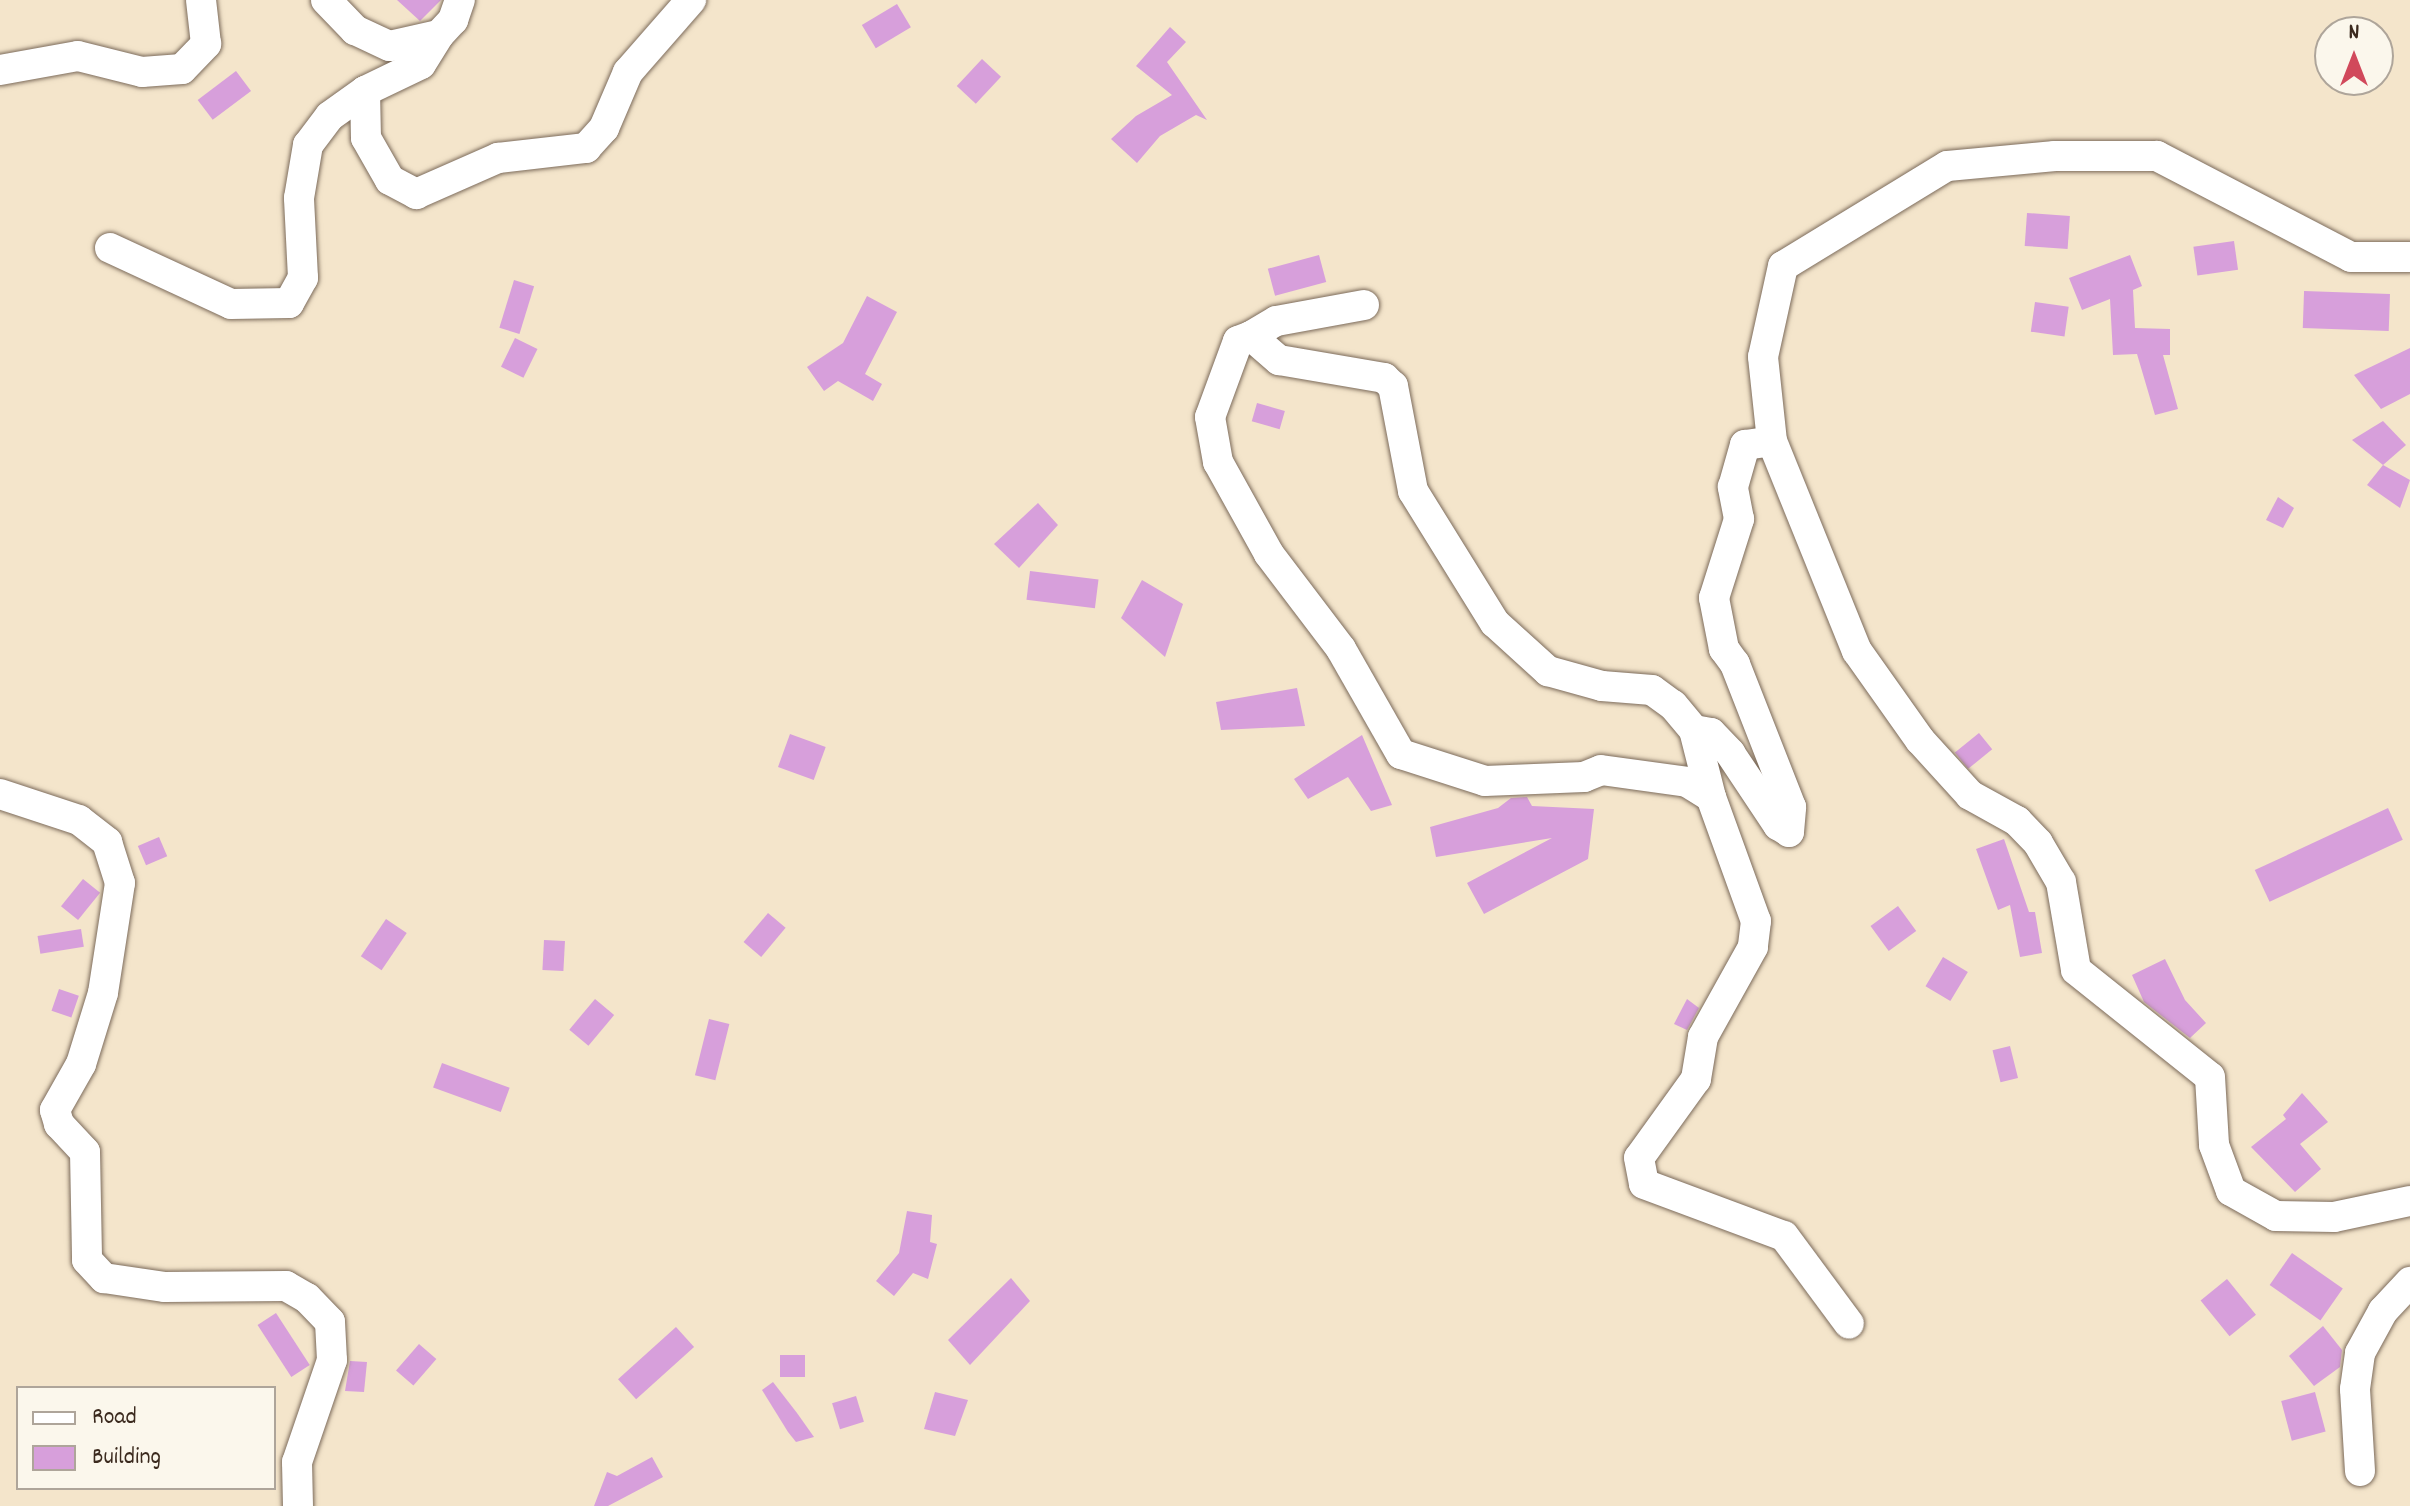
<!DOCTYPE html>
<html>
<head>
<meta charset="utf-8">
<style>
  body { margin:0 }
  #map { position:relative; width:2410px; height:1506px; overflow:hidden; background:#f4e5cb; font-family:Dekko,sans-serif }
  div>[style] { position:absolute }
  .building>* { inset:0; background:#d79fdb; transform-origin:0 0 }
  .roads { filter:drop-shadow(0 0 2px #7c6b5b) drop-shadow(0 0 2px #7c6b5b) }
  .minor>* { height:30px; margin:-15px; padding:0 15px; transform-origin:15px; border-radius:15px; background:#fff }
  span { translate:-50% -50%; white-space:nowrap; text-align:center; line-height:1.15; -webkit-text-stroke:6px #fbf7ec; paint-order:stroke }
  .legend { position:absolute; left:16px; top:1386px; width:260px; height:104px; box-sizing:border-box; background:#fbf7ec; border:2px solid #aea59a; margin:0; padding:10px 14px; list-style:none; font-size:24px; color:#3b2a1e }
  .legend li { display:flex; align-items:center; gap:16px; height:40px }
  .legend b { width:40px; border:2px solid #aea59a }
  .north { position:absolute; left:2314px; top:16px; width:80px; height:80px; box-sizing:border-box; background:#fbf7ec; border:2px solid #aea59a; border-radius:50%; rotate:0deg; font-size:22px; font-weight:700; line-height:32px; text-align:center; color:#3b2a1e }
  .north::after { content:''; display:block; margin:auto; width:28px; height:36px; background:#d1495b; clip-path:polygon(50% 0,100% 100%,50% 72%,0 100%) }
</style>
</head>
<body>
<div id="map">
  <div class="building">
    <div style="clip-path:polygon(397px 0,441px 0,420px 21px)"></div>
    <div style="left:897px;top:4px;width:27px;height:41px;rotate:59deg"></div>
    <div style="clip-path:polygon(1170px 27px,1186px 42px,1167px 62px,1207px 120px,1196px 115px,1160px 136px,1137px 163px,1111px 139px,1136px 116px,1172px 95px,1136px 66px)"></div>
    <div style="left:982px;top:59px;width:26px;height:37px;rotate:43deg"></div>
    <div style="left:236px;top:71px;width:25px;height:48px;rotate:53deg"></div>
    <div style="left:2027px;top:213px;width:43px;height:33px;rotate:4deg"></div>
    <div style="left:2234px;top:241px;width:29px;height:41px;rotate:82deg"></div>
    <div style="left:1319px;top:255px;width:28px;height:53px;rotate:75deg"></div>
    <div style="clip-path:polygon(2130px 255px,2142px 286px,2133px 290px,2135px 328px,2170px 329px,2170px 355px,2163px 355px,2178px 409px,2155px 415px,2137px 354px,2113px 355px,2110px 299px,2082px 310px,2069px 278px)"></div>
    <div style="left:514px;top:280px;width:21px;height:50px;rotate:17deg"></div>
    <div style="left:2390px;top:294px;width:37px;height:86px;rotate:92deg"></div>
    <div style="clip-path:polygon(867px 296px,897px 312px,865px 374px,882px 384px,873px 401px,838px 381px,824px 391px,807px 367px,843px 343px)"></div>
    <div style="left:2035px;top:302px;width:34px;height:30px;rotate:8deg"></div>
    <div style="left:515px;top:338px;width:25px;height:32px;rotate:26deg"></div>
    <div style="clip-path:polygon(2410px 348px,2410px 394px,2381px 409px,2354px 375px)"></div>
    <div style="left:1257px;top:403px;width:29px;height:19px;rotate:16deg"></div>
    <div style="clip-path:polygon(2383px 421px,2406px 445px,2383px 465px,2352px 440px)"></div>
    <div style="clip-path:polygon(2383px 465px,2410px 480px,2400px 508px,2367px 485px)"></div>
    <div style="clip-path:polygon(2278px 497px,2294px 508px,2283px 528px,2266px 520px)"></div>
    <div style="clip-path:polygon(1038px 503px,1058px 525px,1019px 568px,994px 544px)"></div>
    <div style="left:1030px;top:571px;width:69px;height:29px;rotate:7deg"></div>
    <div style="clip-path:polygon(1142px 580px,1183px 604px,1165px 657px,1121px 618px)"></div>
    <div style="clip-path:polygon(1297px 688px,1305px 726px,1221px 730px,1216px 702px)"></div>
    <div style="left:1979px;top:733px;width:21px;height:31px;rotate:51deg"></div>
    <div style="left:790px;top:734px;width:38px;height:35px;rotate:20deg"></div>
    <div style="clip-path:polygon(1362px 735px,1392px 805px,1371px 811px,1348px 777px,1308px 799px,1294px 779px)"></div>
    <div style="clip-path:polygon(1527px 797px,1532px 806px,1594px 809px,1588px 859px,1484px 914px,1467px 883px,1552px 838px,1436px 857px,1430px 827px,1498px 808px,1511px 798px)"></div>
    <div style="left:2388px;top:808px;width:35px;height:147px;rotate:65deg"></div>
    <div style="left:159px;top:837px;width:21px;height:23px;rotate:67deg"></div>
    <div style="clip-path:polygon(2004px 839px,2029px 912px,2035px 912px,2042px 953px,2020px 957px,2010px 905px,1998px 910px,1976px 849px)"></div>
    <div style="left:83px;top:879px;width:22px;height:35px;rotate:39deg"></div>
    <div style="left:1898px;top:906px;width:31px;height:34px;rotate:54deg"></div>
    <div style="left:768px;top:913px;width:23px;height:38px;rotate:40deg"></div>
    <div style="left:386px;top:919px;width:25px;height:45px;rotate:34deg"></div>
    <div style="left:81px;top:929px;width:18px;height:44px;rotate:81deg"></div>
    <div style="left:544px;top:940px;width:21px;height:30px;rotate:3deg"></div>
    <div style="left:1943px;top:957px;width:29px;height:34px;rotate:31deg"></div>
    <div style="clip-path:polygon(2165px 959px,2185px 1000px,2206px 1023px,2190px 1038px,2144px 1002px,2132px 975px)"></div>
    <div style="left:59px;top:989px;width:21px;height:23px;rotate:19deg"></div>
    <div style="left:595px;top:999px;width:25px;height:40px;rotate:40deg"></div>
    <div style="clip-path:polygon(1687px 999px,1699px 1008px,1687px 1030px,1674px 1024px)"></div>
    <div style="left:709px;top:1019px;width:21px;height:58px;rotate:14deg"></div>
    <div style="left:2010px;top:1046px;width:33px;height:18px;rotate:76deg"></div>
    <div style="left:442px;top:1063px;width:72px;height:26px;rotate:20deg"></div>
    <div style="clip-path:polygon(2302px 1093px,2328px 1122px,2300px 1144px,2321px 1169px,2295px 1192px,2251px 1147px,2286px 1119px,2283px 1115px)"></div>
    <div style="clip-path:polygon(907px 1211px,932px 1215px,930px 1242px,937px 1244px,928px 1279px,913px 1273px,894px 1296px,876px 1281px,899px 1253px)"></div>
    <div style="left:2292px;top:1253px;width:62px;height:39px;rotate:35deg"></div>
    <div style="clip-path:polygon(1011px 1278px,1030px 1301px,970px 1365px,948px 1340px)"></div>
    <div style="left:2227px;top:1279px;width:46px;height:34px;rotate:51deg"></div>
    <div style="left:276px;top:1313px;width:62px;height:22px;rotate:57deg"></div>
    <div style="clip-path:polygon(2323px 1326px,2342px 1350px,2340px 1367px,2314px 1386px,2289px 1356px)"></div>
    <div style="left:676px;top:1327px;width:27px;height:78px;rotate:48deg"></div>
    <div style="left:419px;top:1344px;width:23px;height:35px;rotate:41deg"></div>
    <div style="left:780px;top:1355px;width:25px;height:22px"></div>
    <div style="clip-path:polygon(350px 1361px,367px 1362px,364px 1392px,345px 1391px)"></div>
    <div style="clip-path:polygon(773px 1382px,797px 1413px,814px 1437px,796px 1442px,788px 1432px,762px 1390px)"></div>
    <div style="clip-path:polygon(935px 1392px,968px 1400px,955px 1436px,924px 1429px)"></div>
    <div style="left:2315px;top:1392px;width:41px;height:35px;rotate:75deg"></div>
    <div style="left:856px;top:1396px;width:27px;height:25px;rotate:73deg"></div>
    <div style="clip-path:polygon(652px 1457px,663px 1477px,608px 1506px,594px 1506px,607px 1472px,617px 1476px)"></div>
  </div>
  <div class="roads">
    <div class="minor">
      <div style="left:326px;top:0;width:42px;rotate:46deg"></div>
      <div style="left:355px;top:30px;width:38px;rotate:25deg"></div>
      <div style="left:390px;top:46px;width:50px;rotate:-12.7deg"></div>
      <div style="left:439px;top:35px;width:21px;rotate:-47deg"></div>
      <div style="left:453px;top:20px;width:21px;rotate:-71deg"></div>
      <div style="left:0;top:70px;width:79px;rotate:-10.2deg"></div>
      <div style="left:78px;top:56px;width:66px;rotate:14deg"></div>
      <div style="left:142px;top:72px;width:40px;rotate:-4.3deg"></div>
      <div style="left:182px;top:69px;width:35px;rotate:-46deg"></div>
      <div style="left:206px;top:44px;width:44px;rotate:-96.5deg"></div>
      <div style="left:365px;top:91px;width:47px;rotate:88.8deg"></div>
      <div style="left:366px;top:138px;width:48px;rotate:60.3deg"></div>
      <div style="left:390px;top:180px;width:30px;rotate:28deg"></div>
      <div style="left:416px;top:194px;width:90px;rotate:-23.7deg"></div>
      <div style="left:498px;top:158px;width:89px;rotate:-6.5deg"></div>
      <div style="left:586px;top:148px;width:27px;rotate:-48deg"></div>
      <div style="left:604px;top:128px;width:61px;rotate:-66.8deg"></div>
      <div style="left:628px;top:72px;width:96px;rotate:-48.8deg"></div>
      <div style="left:110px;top:248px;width:133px;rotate:24.8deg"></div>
      <div style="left:231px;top:304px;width:58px;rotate:-1deg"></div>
      <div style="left:289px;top:303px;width:29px;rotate:-61deg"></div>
      <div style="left:303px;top:278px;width:80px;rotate:-92.9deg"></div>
      <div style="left:299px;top:198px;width:54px;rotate:-80.4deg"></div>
      <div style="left:308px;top:145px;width:36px;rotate:-53deg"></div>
      <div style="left:330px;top:116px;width:43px;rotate:-35.5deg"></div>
      <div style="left:365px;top:91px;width:62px;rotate:-25.7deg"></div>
      <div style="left:421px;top:64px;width:34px;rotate:-58deg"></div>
      <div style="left:2410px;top:257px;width:59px;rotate:180deg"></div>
      <div style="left:2351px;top:257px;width:219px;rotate:-152.5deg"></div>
      <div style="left:2157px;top:156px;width:102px;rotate:180deg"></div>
      <div style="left:2055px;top:156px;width:108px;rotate:174.7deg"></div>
      <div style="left:1947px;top:166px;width:192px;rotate:148.6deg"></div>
      <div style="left:1783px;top:266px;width:93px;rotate:102.4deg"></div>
      <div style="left:1763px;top:357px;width:84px;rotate:83.9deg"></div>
      <div style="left:1772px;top:441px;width:227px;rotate:68deg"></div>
      <div style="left:1857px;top:651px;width:109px;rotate:54.7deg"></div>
      <div style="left:1920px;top:740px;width:74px;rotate:47.7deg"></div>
      <div style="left:1970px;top:795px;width:54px;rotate:29deg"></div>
      <div style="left:2017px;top:821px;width:30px;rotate:46deg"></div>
      <div style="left:2038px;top:843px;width:45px;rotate:59.5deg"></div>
      <div style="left:2061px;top:882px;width:89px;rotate:80.3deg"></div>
      <div style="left:2076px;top:970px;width:171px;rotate:38.6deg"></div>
      <div style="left:2210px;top:1077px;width:68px;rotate:86.6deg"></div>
      <div style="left:2214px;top:1145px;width:49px;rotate:69.7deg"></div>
      <div style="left:2231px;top:1191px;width:51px;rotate:29.1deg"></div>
      <div style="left:2276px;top:1216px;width:58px;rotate:1deg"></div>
      <div style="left:2334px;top:1217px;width:78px;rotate:-11.9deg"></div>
      <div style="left:1364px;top:305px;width:89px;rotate:169.7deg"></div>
      <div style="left:1276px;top:321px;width:29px;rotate:149deg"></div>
      <div style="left:1251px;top:336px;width:37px;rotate:41deg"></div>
      <div style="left:1279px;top:360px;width:107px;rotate:9.7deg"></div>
      <div style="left:1384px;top:378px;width:12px;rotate:42deg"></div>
      <div style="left:1393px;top:386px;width:107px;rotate:79.2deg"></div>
      <div style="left:1413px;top:491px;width:155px;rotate:58.2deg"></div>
      <div style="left:1495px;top:623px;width:72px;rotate:42.2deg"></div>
      <div style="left:1548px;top:671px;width:56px;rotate:15.5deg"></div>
      <div style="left:1602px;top:686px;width:50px;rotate:4.6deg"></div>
      <div style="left:1652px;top:690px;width:26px;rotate:36deg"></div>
      <div style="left:1673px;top:705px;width:33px;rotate:50deg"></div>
      <div style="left:1694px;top:730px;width:17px;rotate:10deg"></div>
      <div style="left:1711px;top:733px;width:28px;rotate:46deg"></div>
      <div style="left:1730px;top:753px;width:87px;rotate:56.3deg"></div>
      <div style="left:1778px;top:825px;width:13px;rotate:32deg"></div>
      <div style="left:1789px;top:832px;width:25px;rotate:-85deg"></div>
      <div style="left:1791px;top:807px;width:154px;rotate:-111.4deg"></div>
      <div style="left:1735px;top:664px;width:19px;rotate:-126deg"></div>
      <div style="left:1724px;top:649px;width:52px;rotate:-101.1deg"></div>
      <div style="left:1714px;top:598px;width:83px;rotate:-72.4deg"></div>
      <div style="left:1739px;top:519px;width:33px;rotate:-101deg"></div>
      <div style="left:1733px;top:487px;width:44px;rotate:-74.1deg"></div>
      <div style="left:1745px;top:445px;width:27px;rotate:-8deg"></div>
      <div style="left:1251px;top:336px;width:14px;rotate:159deg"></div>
      <div style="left:1238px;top:341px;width:81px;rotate:110.2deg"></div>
      <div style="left:1210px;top:417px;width:46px;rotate:79.9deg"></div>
      <div style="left:1218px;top:462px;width:105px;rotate:61deg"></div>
      <div style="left:1269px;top:554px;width:119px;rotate:52.8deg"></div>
      <div style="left:1341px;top:649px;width:121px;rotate:60.3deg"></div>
      <div style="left:1401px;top:754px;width:88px;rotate:17.8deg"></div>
      <div style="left:1485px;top:781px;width:99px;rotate:-2.3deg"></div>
      <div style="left:1584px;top:777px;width:18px;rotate:-22deg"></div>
      <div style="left:1601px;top:770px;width:87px;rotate:7.9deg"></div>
      <div style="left:1687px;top:782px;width:28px;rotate:32deg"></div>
      <div style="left:1694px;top:730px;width:69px;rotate:75.8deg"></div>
      <div style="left:1711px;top:797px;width:132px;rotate:70.1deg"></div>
      <div style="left:1756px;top:921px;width:26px;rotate:97deg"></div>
      <div style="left:1753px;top:947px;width:103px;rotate:119.1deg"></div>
      <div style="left:1703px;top:1037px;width:43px;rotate:99.5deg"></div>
      <div style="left:1696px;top:1079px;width:97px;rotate:125.8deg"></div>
      <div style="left:1639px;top:1158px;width:26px;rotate:79deg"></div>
      <div style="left:1644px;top:1184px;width:149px;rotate:20.4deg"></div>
      <div style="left:1784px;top:1236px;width:109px;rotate:53.5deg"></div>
      <div style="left:0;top:794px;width:83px;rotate:18.2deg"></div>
      <div style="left:79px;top:820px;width:36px;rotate:38deg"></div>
      <div style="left:107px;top:842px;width:43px;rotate:72.4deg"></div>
      <div style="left:120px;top:883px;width:111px;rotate:98.8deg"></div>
      <div style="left:103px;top:993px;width:74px;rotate:107.2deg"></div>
      <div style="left:81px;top:1064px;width:53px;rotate:119.5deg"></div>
      <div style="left:55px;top:1110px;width:15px;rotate:74deg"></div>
      <div style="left:59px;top:1124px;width:38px;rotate:47deg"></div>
      <div style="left:85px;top:1152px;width:108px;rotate:88.9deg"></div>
      <div style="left:87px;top:1260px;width:25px;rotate:47deg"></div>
      <div style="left:104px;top:1278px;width:62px;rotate:8.4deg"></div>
      <div style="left:165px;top:1287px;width:121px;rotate:-0.5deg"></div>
      <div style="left:286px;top:1286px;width:24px;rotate:30deg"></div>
      <div style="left:307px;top:1298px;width:33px;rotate:46deg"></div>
      <div style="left:330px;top:1322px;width:38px;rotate:87deg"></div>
      <div style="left:332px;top:1360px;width:108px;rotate:108.9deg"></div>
      <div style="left:297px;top:1462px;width:44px;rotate:88.7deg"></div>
      <div style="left:2360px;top:1471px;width:82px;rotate:-93.5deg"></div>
      <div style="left:2355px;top:1389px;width:36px;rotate:-82deg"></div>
      <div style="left:2360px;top:1353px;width:48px;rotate:-61.3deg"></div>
      <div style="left:2383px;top:1311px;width:40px;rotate:-47deg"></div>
    </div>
  </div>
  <ul class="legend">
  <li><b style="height:10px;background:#fff"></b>Road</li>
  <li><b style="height:22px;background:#d79fdb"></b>Building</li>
  </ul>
  <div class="north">N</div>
</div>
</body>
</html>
